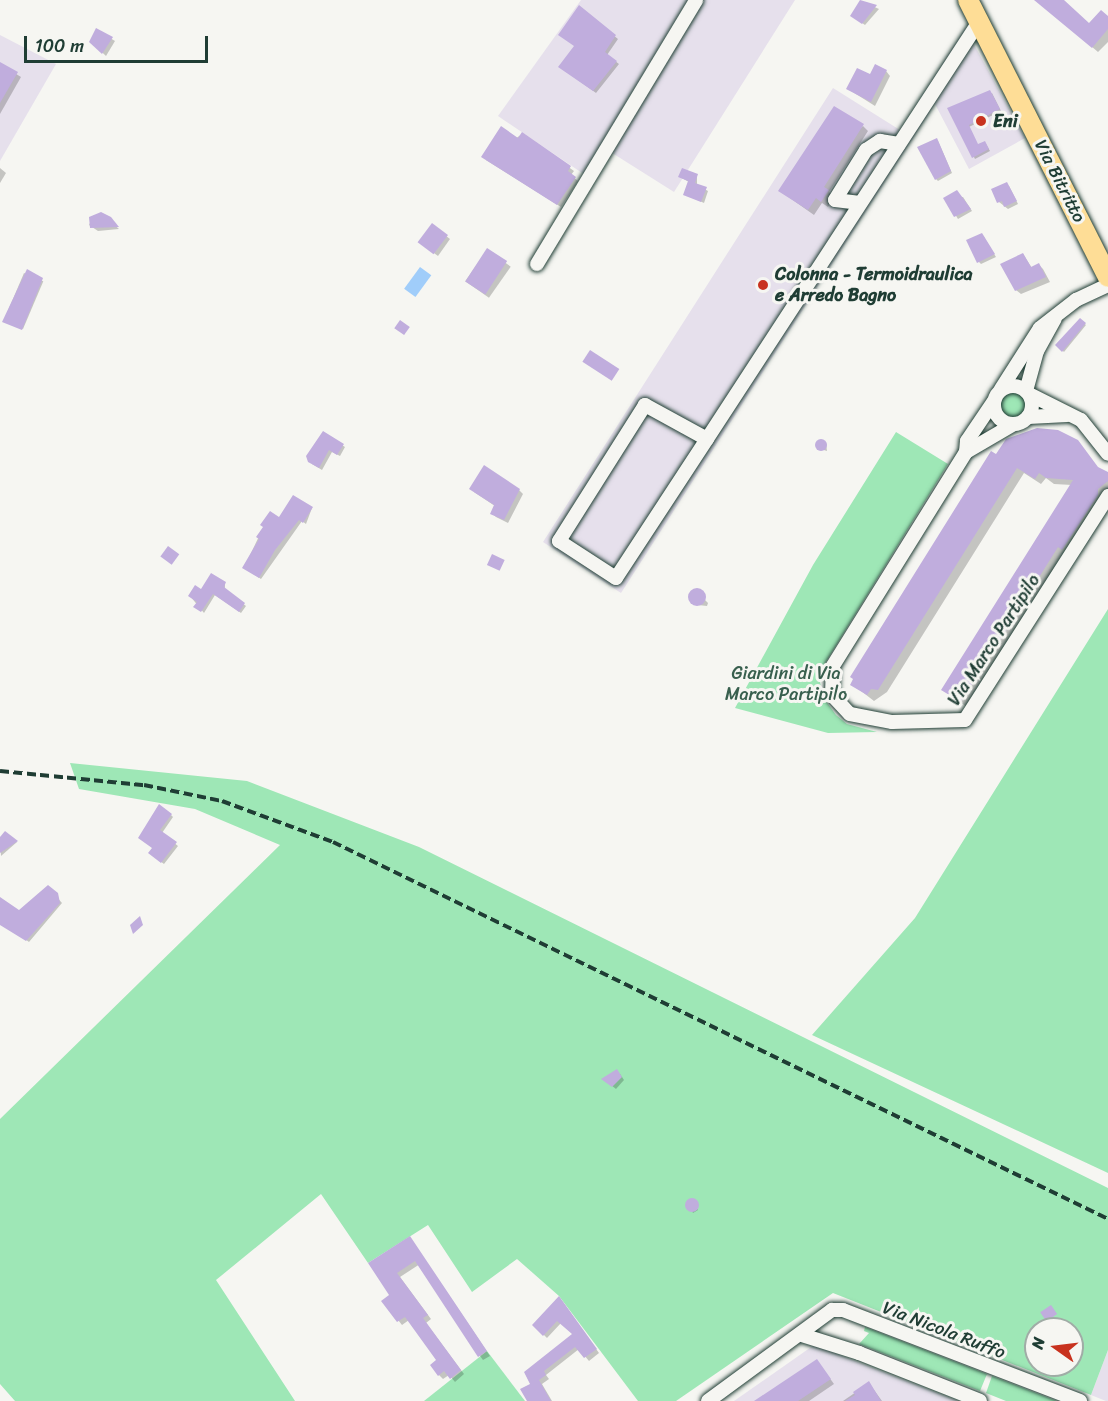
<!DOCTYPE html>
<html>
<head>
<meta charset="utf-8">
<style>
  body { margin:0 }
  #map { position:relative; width:1108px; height:1401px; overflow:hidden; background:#f6f6f2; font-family:Sriracha,sans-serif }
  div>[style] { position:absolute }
  .built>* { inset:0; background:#e6e0ec }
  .green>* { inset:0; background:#9ee7b6 }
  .round { border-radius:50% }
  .water>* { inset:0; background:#a0cdfa; transform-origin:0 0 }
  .shadow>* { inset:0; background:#0003; transform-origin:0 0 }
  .building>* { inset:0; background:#c0addd; transform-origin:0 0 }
  .roads { filter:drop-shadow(0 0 2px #1f3d34) drop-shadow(0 0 2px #1f3d34) }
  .street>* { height:14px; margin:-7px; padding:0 7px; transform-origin:7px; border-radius:7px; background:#f6f6f2 }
  .street>.ring { margin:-7px; padding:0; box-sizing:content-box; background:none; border:14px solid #f6f6f2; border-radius:50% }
  .primary>* { height:20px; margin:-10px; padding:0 10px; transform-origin:10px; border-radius:10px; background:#fedd96 }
  .rail>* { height:4px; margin-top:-2px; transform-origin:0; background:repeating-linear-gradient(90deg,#1f3d34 0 9px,transparent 0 13.5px) }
  .dots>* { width:16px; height:16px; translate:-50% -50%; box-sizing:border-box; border:3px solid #f6f6f2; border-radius:50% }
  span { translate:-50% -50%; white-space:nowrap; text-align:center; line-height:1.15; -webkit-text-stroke:6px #f6f6f2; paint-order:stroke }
  .poi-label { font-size:18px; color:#1f3d34; font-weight:700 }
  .left { translate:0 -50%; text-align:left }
  .street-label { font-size:18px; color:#1f3d34 }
  .park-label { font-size:18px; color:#385f4e }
  .north { position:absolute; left:1024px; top:1317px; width:60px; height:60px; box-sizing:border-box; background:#f6f6f2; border:2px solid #a0aca6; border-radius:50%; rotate:284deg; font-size:16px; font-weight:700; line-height:24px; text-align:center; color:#1f3d34 }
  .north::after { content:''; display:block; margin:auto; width:21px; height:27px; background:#c8321e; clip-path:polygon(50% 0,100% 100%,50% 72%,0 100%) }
  .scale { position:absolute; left:24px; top:36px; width:184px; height:27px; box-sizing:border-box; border:3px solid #1f3d34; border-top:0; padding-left:8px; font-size:18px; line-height:21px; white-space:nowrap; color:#1f3d34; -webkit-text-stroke:4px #f6f6f2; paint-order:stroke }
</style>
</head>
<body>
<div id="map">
  <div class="built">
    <div style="clip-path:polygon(581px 0,690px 0,585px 175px,498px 116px)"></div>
    <div style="clip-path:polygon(702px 0,795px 0,674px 192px,609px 151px)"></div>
    <div style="clip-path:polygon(965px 28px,1025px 138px,969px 169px,935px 104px,621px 593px,543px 542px,833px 88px,900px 130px)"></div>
    <div style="clip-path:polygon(0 35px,56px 64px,0 161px)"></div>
    <div style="clip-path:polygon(814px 1345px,958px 1401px,734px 1401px)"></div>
    <div style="clip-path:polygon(1108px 1350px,1108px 1401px,1106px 1401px,1091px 1395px)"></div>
  </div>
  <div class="green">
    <div class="round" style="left:999px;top:391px;width:28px;height:28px"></div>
    <div style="clip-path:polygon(896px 432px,948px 464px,824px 665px,820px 682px,823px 697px,836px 715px,847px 724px,877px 732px,828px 733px,735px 708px,813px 565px)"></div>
    <div style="clip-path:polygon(1108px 609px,1108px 1173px,812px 1035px,915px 918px)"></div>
    <div style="clip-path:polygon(evenodd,70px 763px,247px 781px,419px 847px,1108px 1188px,1108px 1350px,1091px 1395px,833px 1293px,676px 1401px,638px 1401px,559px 1296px,517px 1259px,472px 1292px,428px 1225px,368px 1263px,321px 1194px,216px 1280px,295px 1401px,15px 1401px,0 1384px,0 1119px,280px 845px,195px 809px,79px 789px,70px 763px,1036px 1329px,1072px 1329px,1072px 1365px,1036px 1365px,1036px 1329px)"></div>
    <div style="clip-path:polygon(865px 1327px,987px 1374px,980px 1391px,859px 1344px,869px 1333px,864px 1331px)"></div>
    <div style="clip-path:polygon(487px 1351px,525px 1401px,424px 1401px)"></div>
    <div style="clip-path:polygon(992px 1376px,1057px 1401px,1006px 1401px,986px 1393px)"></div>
  </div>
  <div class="water">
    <div style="left:420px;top:267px;width:14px;height:27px;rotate:36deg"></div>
  </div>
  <div class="shadow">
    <div style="clip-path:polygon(1037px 0,1062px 0,1089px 25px,1108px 18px,1108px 42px,1098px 52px)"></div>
    <div style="clip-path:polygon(861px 1px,879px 9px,865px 25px,855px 18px)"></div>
    <div style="clip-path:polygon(579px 8px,618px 39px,607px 55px,619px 64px,596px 93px,563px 69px,576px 46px)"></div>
    <div style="clip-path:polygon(97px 30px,115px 41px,106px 56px,91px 42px)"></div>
    <div style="clip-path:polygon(0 64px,21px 77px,0 114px)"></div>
    <div style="clip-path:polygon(886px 71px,890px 76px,875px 106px,848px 89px)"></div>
    <div style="clip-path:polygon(992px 93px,1001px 111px,969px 127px,978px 146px,986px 144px,990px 151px,975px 159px,949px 109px)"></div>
    <div style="clip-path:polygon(863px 126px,868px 131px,829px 192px,834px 197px,828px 207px,822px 203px,814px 215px,780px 191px)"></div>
    <div style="clip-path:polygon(522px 134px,574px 171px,571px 175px,578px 181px,561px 207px,486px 160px)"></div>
    <div style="clip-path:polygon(938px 141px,952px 173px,938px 181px,936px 179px)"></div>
    <div style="clip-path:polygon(0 168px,6px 173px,0 183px)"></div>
    <div style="clip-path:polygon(697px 175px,697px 185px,708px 191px,704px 203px,684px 194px,689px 182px,680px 177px)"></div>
    <div style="clip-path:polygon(1009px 186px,1018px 204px,1008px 209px,999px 202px)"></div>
    <div style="clip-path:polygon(963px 197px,972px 211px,958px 219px,945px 198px)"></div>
    <div style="clip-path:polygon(94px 215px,104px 216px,119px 229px,98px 231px,89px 225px)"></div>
    <div style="clip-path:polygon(432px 225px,450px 239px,438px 256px,423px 245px)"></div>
    <div style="clip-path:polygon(984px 237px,996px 257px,981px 264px,979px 262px)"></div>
    <div style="left:487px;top:250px;width:29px;height:38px;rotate:35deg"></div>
    <div style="clip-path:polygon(1023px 254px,1032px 268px,1039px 265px,1043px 269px,1050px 282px,1021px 294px,1016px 290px)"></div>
    <div style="left:24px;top:273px;width:21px;height:52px;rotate:23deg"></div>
    <div style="clip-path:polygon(1080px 320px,1086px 325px,1064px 352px,1057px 345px)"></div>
    <div style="clip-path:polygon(323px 433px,345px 447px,340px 456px,332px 452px,322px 470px,312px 464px)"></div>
    <div style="clip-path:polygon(826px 442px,827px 451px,817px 448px,817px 444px)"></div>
    <div style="clip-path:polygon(996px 456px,1099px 469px,1108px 473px,1108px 491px,967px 707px,943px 690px,1072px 485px,1054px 484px,1046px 478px,1041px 484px,1024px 473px,887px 692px,874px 701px,852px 684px)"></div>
    <div style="clip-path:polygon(519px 490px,523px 494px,508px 523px,496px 517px,492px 513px,495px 506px,474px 492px)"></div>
    <div style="clip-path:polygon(312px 508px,306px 524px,302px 521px,261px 579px,244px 568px,270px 513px,280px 519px)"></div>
    <div style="clip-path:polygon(211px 575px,225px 584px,225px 590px,246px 606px,241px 613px,215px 595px,204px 613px,190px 596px,202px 591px)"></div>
    <div style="clip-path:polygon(695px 590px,708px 603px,707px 606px,698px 605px,691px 593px)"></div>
    <div style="clip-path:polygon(171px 815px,173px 817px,162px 833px,178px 846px,164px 864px,152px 855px,154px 848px,142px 840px)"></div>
    <div style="clip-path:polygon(5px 833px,17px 842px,1px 856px,0 839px)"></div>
    <div style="clip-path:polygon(48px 887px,62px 903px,29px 942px,0 921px,0 898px,19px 912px)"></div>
    <div style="clip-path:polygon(620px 1074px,624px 1080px,616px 1089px,606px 1081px)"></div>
    <div style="clip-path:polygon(691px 1199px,698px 1210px,693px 1213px,688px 1203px)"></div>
    <div style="clip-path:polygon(413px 1242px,490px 1356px,483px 1360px,480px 1356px,420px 1264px,400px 1277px,431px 1319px,426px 1323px,464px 1374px,455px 1382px,449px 1375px,443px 1379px,439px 1375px,438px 1360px,409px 1320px,402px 1325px,383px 1301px,391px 1295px,370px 1264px)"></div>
    <div style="clip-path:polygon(562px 1301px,599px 1353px,589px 1361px,579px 1349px,546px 1375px,549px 1379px,542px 1384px,552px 1401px,528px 1401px,532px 1384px,574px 1335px,561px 1323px,547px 1338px,534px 1325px)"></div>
    <div style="clip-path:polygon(821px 1366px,834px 1384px,809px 1401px,757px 1401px)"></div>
    <div style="clip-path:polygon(869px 1383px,882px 1401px,843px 1401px)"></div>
  </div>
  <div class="building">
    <div style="clip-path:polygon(860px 0,877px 5px,862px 24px,850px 16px)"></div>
    <div style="clip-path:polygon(1034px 0,1064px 0,1089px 23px,1101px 10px,1108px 16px,1108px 29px,1092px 48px)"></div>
    <div style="clip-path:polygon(579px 5px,616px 35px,605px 52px,617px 61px,593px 91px,558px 67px,574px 46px,558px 35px)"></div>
    <div style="clip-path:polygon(96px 28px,113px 37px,102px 54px,89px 42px)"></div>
    <div style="clip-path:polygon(0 62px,18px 72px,0 103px)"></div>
    <div style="clip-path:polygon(875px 64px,887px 70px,871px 102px,846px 89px,857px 68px,870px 74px)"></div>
    <div style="clip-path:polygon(990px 90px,1000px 109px,969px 125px,978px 144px,985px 141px,989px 149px,972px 158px,947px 108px)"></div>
    <div style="clip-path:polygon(834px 106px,864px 124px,824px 187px,829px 190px,821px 202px,816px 198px,808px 210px,778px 191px)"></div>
    <div style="clip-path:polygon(501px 126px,518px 138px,522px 132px,571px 166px,568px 171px,576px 177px,557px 205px,481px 157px)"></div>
    <div style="clip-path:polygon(937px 138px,951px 171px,935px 180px,917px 147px)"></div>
    <div style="clip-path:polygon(682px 168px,698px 174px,695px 183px,707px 187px,701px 202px,683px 195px,688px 181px,678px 177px)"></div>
    <div style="clip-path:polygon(1007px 182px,1017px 201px,1004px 207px,1002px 201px,997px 203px,991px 189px)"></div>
    <div style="clip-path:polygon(957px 190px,971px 209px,954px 217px,943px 198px)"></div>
    <div style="clip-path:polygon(101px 212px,111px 217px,119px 227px,90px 228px,89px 217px)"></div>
    <div style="left:432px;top:223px;width:20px;height:24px;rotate:37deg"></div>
    <div style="clip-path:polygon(982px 233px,995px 254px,977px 263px,966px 240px)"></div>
    <div style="left:487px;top:248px;width:24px;height:40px;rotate:33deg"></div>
    <div style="clip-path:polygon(1023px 253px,1031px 267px,1039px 263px,1046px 277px,1015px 291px,1000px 264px)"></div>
    <div style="clip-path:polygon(27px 269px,43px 278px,22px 330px,2px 322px)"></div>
    <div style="clip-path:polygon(1080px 318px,1086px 323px,1062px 352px,1055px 345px)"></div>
    <div style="left:400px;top:320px;width:12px;height:10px;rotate:35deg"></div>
    <div style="left:590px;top:350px;width:35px;height:14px;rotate:33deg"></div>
    <div style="clip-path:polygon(1037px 428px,1058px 430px,1078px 440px,1098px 467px,1108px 472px,1108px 481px,1098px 489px,1098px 495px,1062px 550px,1058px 547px,961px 702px,941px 690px,1073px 480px,1046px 478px,1039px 473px,1035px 479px,1017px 468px,878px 690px,871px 689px,867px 695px,850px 685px,853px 679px,850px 677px,991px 451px,996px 454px,1006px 439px)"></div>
    <div style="clip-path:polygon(323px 431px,344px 444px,337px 455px,329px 450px,319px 468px,308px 462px,306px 456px)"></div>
    <div class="round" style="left:815px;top:439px;width:12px;height:12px"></div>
    <div style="clip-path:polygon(484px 465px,520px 489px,504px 520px,490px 514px,494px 505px,469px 489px)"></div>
    <div style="clip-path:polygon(293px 495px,313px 507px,303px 523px,299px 520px,275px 550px,259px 578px,242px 568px,259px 539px,256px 537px,263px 527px,260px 525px,270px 511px,279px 517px)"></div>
    <div style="left:168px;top:546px;width:14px;height:13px;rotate:36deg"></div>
    <div style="left:492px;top:554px;width:14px;height:12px;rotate:25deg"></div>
    <div style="clip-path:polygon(211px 573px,226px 582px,224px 587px,245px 603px,239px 612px,213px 594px,201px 612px,193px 607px,197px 602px,188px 596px,195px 585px,201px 589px)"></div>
    <div class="round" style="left:688px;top:588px;width:18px;height:18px"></div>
    <div style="clip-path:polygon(159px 804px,172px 814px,160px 830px,177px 842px,161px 863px,148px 853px,152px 848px,138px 838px)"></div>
    <div style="clip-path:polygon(5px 831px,18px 841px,0 853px,0 837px)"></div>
    <div style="clip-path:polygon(48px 885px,58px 893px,60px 903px,26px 941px,0 925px,0 897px,19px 910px)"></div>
    <div style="clip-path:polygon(140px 916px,143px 925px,133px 934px,130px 925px)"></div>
    <div style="clip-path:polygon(617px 1069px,622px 1077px,612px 1087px,601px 1079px)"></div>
    <div class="round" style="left:685px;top:1198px;width:14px;height:14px"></div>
    <div style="clip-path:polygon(410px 1236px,487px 1351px,478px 1357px,415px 1261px,397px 1273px,428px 1315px,423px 1318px,461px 1370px,450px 1379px,444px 1371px,438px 1376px,430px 1365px,436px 1360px,405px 1317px,397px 1322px,381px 1301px,389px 1295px,368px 1263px)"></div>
    <div style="clip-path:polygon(559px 1296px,597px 1349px,584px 1358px,575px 1347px,544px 1371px,546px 1375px,539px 1380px,551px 1401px,527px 1401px,520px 1389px,530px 1384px,524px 1372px,572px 1334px,557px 1321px,543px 1336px,532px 1325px)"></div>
    <div style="left:1051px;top:1305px;width:11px;height:13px;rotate:56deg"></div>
    <div style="clip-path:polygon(817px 1359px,831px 1379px,798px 1401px,754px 1401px)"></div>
    <div style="clip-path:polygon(869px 1381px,881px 1401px,845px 1401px,855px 1395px,853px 1392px)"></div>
  </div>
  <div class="roads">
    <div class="street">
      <div style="left:860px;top:203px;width:25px;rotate:-173deg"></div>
      <div style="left:835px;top:200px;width:59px;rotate:-58.2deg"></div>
      <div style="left:866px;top:150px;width:17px;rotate:-33deg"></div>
      <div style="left:880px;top:141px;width:19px;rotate:9deg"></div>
      <div style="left:537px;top:264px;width:308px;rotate:-58.9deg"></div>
      <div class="ring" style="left:994px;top:386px;width:24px;height:24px"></div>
      <div style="left:1001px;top:389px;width:72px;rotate:-57.4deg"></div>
      <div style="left:1040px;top:328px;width:46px;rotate:-37.9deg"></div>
      <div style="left:1076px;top:300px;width:35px;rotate:-25deg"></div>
      <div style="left:1026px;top:391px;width:41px;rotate:-74.6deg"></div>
      <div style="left:1037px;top:351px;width:37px;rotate:-61deg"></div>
      <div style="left:1029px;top:394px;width:58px;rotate:26.6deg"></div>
      <div style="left:1081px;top:420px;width:43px;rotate:51.5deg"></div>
      <div style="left:1028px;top:417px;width:39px;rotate:-3deg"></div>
      <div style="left:1014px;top:424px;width:56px;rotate:149.7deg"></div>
      <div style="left:966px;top:452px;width:252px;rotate:121.9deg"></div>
      <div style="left:833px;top:666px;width:29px;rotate:92deg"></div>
      <div style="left:832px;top:695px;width:26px;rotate:47deg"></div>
      <div style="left:850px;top:714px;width:43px;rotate:10.8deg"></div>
      <div style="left:892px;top:722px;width:73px;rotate:-1.6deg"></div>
      <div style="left:965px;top:720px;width:266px;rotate:-57.4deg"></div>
      <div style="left:707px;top:439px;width:71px;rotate:-151.3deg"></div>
      <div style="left:645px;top:405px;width:161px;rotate:122.3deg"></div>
      <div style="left:559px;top:541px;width:68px;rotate:33deg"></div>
      <div style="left:616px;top:578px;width:166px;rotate:-56.8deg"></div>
      <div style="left:707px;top:439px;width:498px;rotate:-56.9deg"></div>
      <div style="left:966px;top:452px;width:11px;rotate:-85deg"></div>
      <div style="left:967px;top:441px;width:48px;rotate:-56deg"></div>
      <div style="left:802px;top:1335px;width:60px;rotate:17.5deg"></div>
      <div style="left:859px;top:1353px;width:130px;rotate:21.6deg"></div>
      <div style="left:708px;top:1401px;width:154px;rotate:-36.3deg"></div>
      <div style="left:832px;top:1310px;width:11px"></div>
      <div style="left:843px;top:1310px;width:254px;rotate:21deg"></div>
    </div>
    <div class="primary">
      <div style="left:968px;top:0;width:310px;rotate:63.2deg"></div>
    </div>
  </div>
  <div class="rail">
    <div style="left:0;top:771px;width:145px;rotate:5.6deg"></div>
    <div style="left:144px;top:785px;width:80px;rotate:11.6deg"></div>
    <div style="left:222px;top:801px;width:118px;rotate:20.3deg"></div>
    <div style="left:333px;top:842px;width:862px;rotate:25.94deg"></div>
  </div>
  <div class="dots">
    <div style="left:981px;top:121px;background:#c8321e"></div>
    <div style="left:763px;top:285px;background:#c8321e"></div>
  </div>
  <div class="poi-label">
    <span class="left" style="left:993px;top:121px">Eni</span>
    <span class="left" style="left:775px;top:285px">Colonna - Termoidraulica<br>e Arredo Bagno</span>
  </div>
  <div class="street-label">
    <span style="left:1060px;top:181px;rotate:63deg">Via Bitritto</span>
    <span style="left:994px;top:640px;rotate:-57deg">Via Marco Partipilo</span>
    <span style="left:944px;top:1330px;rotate:21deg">Via Nicola Ruffo</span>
  </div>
  <div class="park-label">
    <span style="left:786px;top:684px">Giardini di Via<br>Marco Partipilo</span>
  </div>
  <div class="north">N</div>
  <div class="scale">100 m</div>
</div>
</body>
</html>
